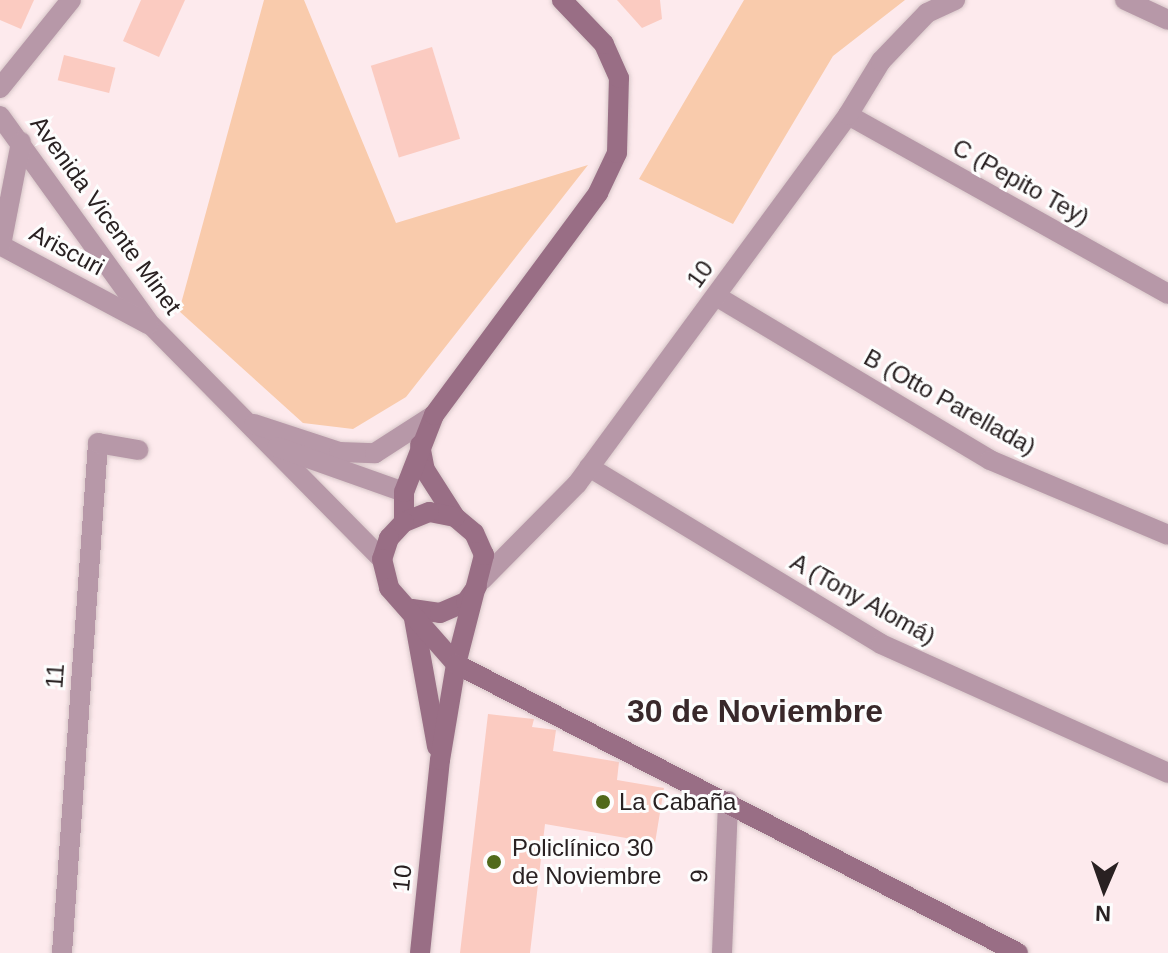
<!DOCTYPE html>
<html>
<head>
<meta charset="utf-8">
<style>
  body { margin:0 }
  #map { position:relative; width:1168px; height:953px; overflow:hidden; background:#fdeaed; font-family:Helvetica,sans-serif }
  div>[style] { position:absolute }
  .green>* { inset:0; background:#f9cbac }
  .building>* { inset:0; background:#fbcbc1; transform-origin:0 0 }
  .roads { filter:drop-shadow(0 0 2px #d7c6c8) drop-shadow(0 0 2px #d7c6c8) }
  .minor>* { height:20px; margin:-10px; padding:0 10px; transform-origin:10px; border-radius:10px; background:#b798a8 }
  .secondary>* { height:20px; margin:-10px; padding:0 10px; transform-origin:10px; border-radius:10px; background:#996e85 }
  .dots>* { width:22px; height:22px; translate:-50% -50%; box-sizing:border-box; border:4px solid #fdfdfd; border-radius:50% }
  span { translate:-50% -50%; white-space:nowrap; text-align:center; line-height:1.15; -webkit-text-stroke:6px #fdfdfd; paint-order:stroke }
  .street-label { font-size:24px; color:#292122 }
  .poi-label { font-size:24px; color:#292122 }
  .left { translate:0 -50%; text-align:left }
  .district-label { font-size:32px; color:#39282a; font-weight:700 }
  .north { position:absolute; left:1064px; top:849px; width:80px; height:80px; -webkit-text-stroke:6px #fdfdfd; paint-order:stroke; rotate:182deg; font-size:22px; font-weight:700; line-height:32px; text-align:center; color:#292122 }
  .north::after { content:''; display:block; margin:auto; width:28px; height:36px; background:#292122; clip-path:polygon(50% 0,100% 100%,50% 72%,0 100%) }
</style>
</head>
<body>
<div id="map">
  <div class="green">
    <div style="clip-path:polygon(264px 0,304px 0,396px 223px,588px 165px,406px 397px,353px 429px,303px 423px,179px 311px)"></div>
    <div style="clip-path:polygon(744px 0,905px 0,833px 56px,733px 224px,639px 179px)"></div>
  </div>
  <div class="building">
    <div style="clip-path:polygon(0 0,34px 0,21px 29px,0 20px)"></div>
    <div style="clip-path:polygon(141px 0,185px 0,159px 57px,123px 41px)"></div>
    <div style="clip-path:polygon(617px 0,660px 0,662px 19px,642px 28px)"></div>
    <div style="left:432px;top:47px;width:96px;height:64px;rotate:73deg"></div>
    <div style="left:64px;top:55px;width:53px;height:26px;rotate:14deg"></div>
    <div style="clip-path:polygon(488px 714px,534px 719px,532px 727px,556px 730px,553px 751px,619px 762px,617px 780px,664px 788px,655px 843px,545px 824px,530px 953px,460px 953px)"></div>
  </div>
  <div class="roads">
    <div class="minor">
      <div style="left:1125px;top:0;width:47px;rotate:24.9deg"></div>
      <div style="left:0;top:88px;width:113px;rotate:-51.1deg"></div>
      <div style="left:848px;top:115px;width:367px;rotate:29.2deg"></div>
      <div style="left:0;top:116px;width:258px;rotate:54.2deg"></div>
      <div style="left:151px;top:325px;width:329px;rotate:45.4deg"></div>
      <div style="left:0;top:245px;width:168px;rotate:28.1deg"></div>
      <div style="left:1px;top:245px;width:105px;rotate:-79deg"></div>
      <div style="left:716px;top:296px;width:319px;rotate:30.9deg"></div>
      <div style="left:990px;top:460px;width:193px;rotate:22.8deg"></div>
      <div style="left:254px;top:424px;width:89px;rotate:18.2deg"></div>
      <div style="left:339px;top:452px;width:36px;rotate:2deg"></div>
      <div style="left:375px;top:453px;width:70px;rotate:-32.8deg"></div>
      <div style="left:277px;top:447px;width:135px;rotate:19.5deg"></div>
      <div style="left:589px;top:467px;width:341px;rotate:31.2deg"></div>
      <div style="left:881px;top:644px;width:315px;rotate:24.2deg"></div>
      <div style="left:482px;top:580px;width:135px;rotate:-45.3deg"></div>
      <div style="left:577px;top:484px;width:458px;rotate:-53.7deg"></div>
      <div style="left:848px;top:115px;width:63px;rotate:-58.6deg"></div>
      <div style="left:881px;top:61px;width:66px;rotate:-46.2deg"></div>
      <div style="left:927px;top:13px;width:31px;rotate:-25deg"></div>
      <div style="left:62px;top:953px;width:511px;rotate:-85.96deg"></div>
      <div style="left:98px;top:443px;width:41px;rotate:9.9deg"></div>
      <div style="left:722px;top:953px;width:152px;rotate:-87.7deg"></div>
    </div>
    <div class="secondary">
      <div style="left:420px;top:445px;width:25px;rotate:79deg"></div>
      <div style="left:425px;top:470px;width:56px;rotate:57.4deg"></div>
      <div style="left:404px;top:522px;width:30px;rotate:-90deg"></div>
      <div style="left:404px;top:492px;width:83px;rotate:-68.7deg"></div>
      <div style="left:434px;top:415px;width:276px;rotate:-53.5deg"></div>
      <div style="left:598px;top:193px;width:44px;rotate:-64.6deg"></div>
      <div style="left:617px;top:153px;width:75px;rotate:-88.5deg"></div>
      <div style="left:619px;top:78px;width:37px;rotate:-114deg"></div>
      <div style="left:604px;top:44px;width:61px;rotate:-133.7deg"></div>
      <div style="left:412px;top:609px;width:28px;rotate:8deg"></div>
      <div style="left:440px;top:613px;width:28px;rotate:-23deg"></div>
      <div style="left:466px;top:602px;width:19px;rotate:-55deg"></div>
      <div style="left:413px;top:613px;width:136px;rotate:79.8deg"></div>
      <div style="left:420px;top:953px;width:194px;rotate:-84.1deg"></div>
      <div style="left:440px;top:760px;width:97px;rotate:-80.5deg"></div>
      <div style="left:456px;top:664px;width:113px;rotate:-75.6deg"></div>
      <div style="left:484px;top:555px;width:24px;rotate:-114deg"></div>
      <div style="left:474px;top:533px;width:25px;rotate:-140deg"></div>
      <div style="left:455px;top:517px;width:26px;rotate:-169deg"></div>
      <div style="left:429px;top:512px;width:27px;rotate:158deg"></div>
      <div style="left:404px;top:522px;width:22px;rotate:133deg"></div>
      <div style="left:389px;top:538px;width:22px;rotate:108deg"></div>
      <div style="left:382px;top:559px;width:30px;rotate:76deg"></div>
      <div style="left:389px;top:588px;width:101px;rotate:48.6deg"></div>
      <div style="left:456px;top:664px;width:632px;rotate:27.21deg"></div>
    </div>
  </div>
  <div class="dots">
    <div style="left:603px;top:802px;background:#51691a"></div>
    <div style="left:494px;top:862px;background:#51691a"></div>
  </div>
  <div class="street-label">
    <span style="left:1021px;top:182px;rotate:29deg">C (Pepito Tey)</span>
    <span style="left:106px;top:215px;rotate:54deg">Avenida Vicente Minet</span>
    <span style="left:67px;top:250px;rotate:28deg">Ariscuri</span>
    <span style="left:700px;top:274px;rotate:-54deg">10</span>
    <span style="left:950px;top:402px;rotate:29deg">B (Otto Parellada)</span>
    <span style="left:863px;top:599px;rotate:29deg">A (Tony Alomá)</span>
    <span style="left:55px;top:676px;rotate:-86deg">11</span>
    <span style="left:699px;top:876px;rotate:-88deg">9</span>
    <span style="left:402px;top:878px;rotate:-84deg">10</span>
  </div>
  <div class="poi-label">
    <span class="left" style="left:619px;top:802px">La Cabaña</span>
    <span class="left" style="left:512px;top:862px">Policlínico 30<br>de Noviembre</span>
  </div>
  <div class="district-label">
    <span style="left:755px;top:711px">30 de Noviembre</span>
  </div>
  <div class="north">N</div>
</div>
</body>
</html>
